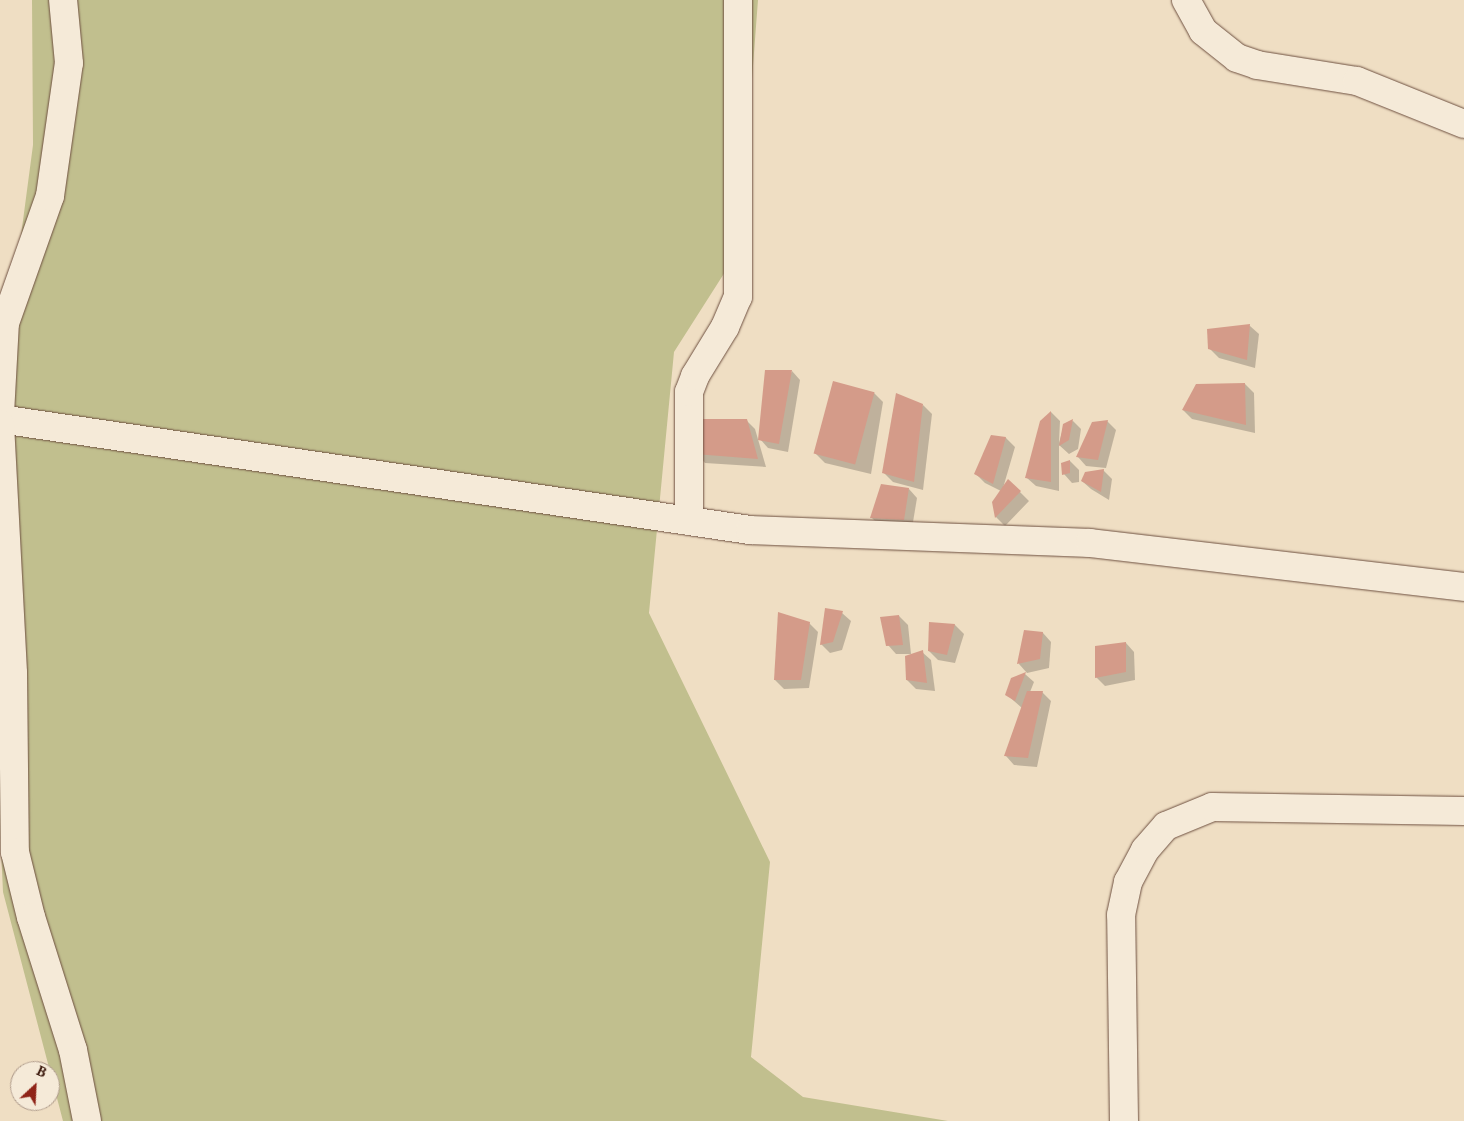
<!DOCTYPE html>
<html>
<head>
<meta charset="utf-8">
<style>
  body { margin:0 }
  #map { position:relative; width:1464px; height:1121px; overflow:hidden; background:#efdec3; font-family:Vollkorn,serif }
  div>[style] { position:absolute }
  .green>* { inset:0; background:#c1bf8e }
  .shadow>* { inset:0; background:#0003 }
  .building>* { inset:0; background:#d49b89; transform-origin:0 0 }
  .roads { filter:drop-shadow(0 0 1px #6e5040) drop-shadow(0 0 1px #6e5040) }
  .minor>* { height:28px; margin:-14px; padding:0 14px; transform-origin:14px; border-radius:14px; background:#f5ead8 }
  span { translate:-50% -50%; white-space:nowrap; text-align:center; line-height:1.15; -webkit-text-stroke:4px #f5ead8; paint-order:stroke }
  .north { position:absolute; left:10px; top:1061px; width:50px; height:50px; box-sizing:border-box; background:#f5ead8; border:1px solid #ae9a8a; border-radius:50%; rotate:25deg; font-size:14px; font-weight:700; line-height:20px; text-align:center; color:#432114 }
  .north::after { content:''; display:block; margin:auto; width:18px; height:22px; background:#8f2418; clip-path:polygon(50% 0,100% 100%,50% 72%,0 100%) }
</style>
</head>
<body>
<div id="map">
  <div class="green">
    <div style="clip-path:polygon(32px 0,758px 0,739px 250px,674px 352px,649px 613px,770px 862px,751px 1057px,803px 1097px,948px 1121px,63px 1121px,3px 892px,0 827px,0 394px,33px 145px)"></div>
  </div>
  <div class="shadow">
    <div style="clip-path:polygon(1250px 326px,1259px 334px,1255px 368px,1219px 358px,1210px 349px,1209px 330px)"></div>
    <div style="clip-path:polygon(792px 371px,800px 380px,788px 452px,768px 448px,760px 439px)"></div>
    <div style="clip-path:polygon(1245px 384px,1254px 393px,1255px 433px,1192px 419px,1183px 410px)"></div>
    <div style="clip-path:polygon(874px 393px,883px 402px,871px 474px,825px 463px,816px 454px)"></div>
    <div style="clip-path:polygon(923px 405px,932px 414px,923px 490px,893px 482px,884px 473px)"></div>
    <div style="clip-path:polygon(1051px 412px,1060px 421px,1059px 443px,1064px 425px,1073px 421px,1081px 429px,1078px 449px,1069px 454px,1059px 445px,1059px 491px,1036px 486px,1027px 478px,1041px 422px)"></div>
    <div style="clip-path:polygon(746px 420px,755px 429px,766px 467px,705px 463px,697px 454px)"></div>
    <div style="clip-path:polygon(1107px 421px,1116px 430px,1106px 468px,1086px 466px,1078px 457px)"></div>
    <div style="clip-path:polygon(991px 436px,1006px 438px,1015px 447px,1003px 488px,1009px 481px,1029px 501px,1005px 526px,996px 517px,994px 502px,1001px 491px,985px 483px,976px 474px)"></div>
    <div style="clip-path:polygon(1070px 461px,1079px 470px,1079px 482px,1072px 483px,1064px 474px,1063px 464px)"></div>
    <div style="clip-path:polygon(1103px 470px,1112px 479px,1109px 500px,1091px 489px,1082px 481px)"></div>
    <div style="clip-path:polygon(909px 489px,917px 498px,912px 528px,880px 526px,871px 517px)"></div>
    <div style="clip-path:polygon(842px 613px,851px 621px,842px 650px,830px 653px,821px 644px)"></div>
    <div style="clip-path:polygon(899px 616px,908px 625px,911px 654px,896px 654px,888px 645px)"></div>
    <div style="clip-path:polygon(809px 623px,818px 632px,809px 688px,784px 689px,775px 680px)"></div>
    <div style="clip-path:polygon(930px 623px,955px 625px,964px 634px,955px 663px,938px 660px,929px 651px)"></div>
    <div style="clip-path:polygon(1025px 631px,1043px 633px,1051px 642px,1049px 668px,1027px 673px,1019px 664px)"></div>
    <div style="clip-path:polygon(1126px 643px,1134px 652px,1135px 680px,1105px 686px,1096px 677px)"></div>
    <div style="clip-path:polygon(922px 652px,931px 660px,935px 691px,916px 689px,907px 680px)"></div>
    <div style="clip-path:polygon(1025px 674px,1034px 682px,1030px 692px,1042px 692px,1051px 701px,1037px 767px,1014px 765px,1006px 756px,1022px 708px,1006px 694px)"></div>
  </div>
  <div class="building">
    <div style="clip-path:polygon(1250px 324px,1247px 360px,1208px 349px,1207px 329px)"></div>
    <div style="clip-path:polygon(765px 370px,792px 370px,779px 444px,758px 440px)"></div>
    <div style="left:833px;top:381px;width:43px;height:75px;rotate:15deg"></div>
    <div style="clip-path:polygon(1245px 383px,1246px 425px,1182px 410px,1196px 384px)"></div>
    <div style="clip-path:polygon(896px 393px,923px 404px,914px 482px,882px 473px)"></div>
    <div style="clip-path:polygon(1051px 411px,1051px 482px,1025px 478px,1040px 421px)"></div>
    <div style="clip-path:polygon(702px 419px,747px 419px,758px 459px,695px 454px)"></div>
    <div style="clip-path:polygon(1073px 419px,1069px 440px,1059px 446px,1063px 424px)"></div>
    <div style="clip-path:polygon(1108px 420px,1098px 460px,1076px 457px,1092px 422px)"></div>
    <div style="clip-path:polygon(991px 435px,1006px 437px,993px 484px,974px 474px)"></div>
    <div style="clip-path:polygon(1070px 460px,1070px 473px,1062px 475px,1061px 463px)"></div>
    <div style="clip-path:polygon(1104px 469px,1101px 492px,1081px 481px,1085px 472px)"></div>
    <div style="clip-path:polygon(1008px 479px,1021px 491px,995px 518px,992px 502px)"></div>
    <div style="clip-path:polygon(881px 484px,909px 488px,904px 520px,870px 518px)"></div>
    <div style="clip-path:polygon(825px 608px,843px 611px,833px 642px,820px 645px)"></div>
    <div style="clip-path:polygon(778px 612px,810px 622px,801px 680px,774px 680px)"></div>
    <div style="clip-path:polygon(899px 615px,903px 645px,886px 646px,880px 617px)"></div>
    <div style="clip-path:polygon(929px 622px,955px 624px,947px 655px,928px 651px)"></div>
    <div style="clip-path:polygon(1024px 630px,1043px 632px,1040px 659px,1017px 664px)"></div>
    <div style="clip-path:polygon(1126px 642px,1126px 672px,1095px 678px,1095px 646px)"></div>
    <div style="clip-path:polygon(923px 650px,927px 683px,906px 680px,905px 656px)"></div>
    <div style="clip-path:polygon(1026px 672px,1015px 701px,1005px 695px,1011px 678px)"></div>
    <div style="clip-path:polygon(1027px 691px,1043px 691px,1028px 758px,1004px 756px)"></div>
  </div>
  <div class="roads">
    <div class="minor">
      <div style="left:1186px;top:0;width:35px;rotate:61deg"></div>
      <div style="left:1203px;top:31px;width:43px;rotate:38.5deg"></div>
      <div style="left:1237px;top:58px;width:21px;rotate:19deg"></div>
      <div style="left:1257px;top:65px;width:101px;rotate:9.1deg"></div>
      <div style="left:1357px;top:81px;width:115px;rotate:21.9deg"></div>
      <div style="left:0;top:414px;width:91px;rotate:-86.9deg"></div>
      <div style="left:5px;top:323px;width:135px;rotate:-70.5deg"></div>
      <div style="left:50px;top:196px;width:134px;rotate:-81.9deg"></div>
      <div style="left:69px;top:63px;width:63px;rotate:-95.4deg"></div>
      <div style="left:0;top:419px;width:758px;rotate:8.42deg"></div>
      <div style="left:750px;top:530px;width:340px;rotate:2.2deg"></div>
      <div style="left:1090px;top:543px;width:377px;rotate:6.7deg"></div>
      <div style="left:0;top:424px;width:249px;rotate:87deg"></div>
      <div style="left:13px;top:673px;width:179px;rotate:89.4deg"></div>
      <div style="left:15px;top:852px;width:67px;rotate:76.2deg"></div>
      <div style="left:31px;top:917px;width:139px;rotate:72.5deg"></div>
      <div style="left:73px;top:1050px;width:72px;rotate:78.8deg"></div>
      <div style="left:689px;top:521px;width:129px;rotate:-90deg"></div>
      <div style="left:689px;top:392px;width:17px;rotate:-69deg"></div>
      <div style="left:695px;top:376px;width:57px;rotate:-58.5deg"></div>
      <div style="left:725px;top:327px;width:33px;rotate:-67deg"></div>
      <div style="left:738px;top:297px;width:297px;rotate:-90deg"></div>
      <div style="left:1124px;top:1121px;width:206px;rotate:-90.8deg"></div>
      <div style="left:1121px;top:915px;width:34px;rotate:-78deg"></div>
      <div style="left:1128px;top:882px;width:36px;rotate:-62deg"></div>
      <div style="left:1145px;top:850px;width:32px;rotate:-49deg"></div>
      <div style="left:1166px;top:826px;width:50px;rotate:-22.4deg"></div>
      <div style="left:1212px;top:807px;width:252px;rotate:0.9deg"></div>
    </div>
  </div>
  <div class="north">B</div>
</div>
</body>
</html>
